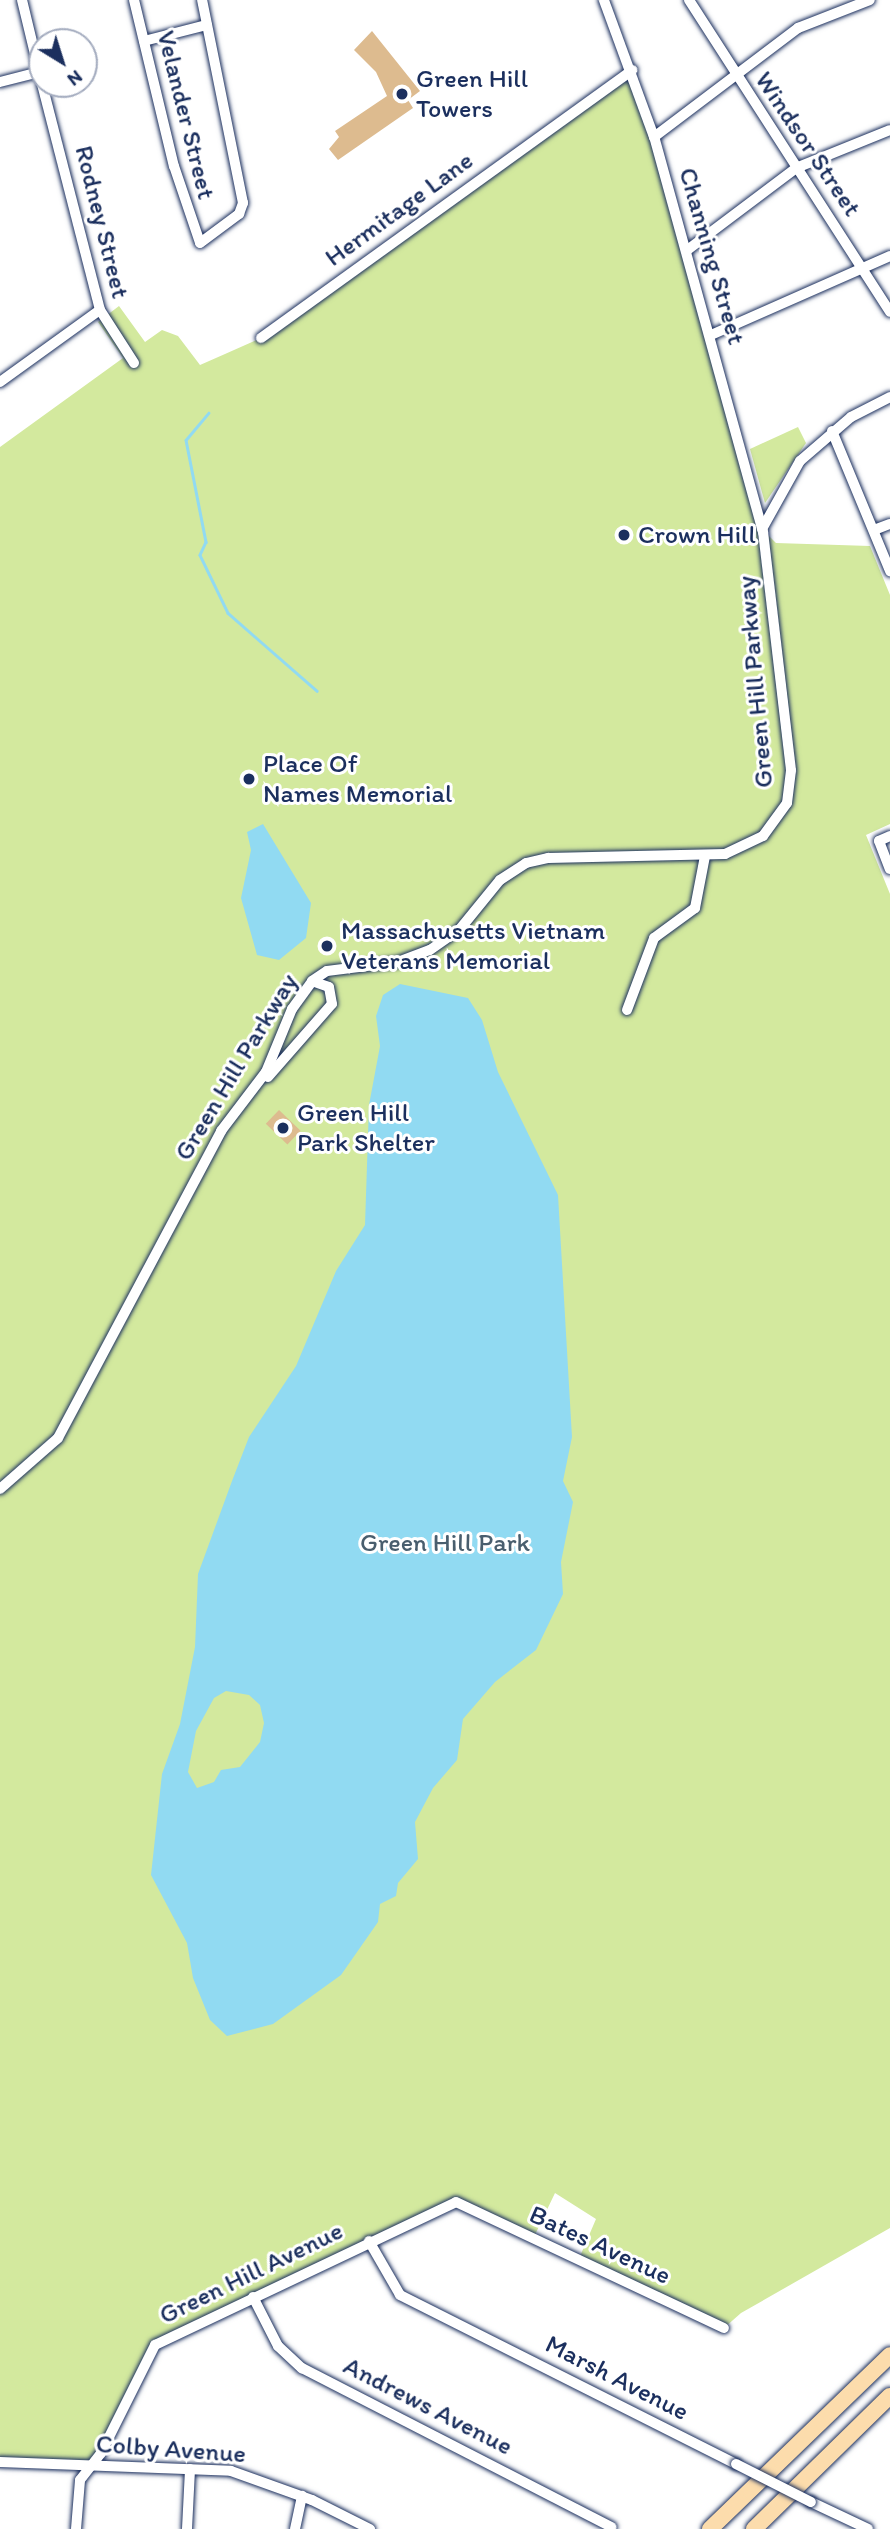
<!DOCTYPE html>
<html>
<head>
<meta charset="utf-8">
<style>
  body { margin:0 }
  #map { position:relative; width:890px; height:2529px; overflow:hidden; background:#fff; font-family:Itim,sans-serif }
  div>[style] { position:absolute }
  .green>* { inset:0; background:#d3e99e }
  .water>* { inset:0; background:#91daf2 }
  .stream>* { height:2.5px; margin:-1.25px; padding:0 1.25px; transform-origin:1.25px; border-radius:1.25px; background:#91daf2 }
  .building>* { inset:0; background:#ddbb8f; transform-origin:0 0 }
  .roads { filter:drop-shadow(0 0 2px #1b2f5e) drop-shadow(0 0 2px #1b2f5e) }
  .minor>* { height:10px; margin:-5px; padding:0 5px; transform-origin:5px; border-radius:5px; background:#fff }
  .highway>* { height:16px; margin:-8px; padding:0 8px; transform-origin:8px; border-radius:8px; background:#fcdcac }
  .bridges { filter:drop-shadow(0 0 2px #1b2f5e) drop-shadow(0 0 2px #1b2f5e) }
  .minor-bridge>* { height:10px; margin:-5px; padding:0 5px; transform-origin:5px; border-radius:5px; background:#fff }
  .dots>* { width:19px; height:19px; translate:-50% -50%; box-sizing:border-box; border:4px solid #fff; border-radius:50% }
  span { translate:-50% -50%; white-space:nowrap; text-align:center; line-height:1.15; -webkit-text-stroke:6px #fff; paint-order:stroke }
  .poi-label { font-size:26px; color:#1b2f5e }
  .left { translate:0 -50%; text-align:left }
  .street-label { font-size:26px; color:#1b2f5e }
  .park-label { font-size:26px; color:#495e6e }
  .north { position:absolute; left:28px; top:28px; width:70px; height:70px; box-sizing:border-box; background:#fff; border:2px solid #a4acbf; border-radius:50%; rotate:142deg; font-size:19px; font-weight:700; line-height:28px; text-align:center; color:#1b2f5e }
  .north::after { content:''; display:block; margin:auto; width:24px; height:32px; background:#1b2f5e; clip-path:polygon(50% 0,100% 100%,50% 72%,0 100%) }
</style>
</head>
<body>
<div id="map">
  <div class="green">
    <div style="clip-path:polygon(633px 70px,762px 529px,776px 543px,870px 546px,890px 595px,890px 824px,866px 835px,890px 894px,890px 2228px,741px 2313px,724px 2328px,578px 2261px,596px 2219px,555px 2193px,533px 2239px,456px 2202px,155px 2345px,101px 2453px,87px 2466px,0 2462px,0 447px,123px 358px,98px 322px,119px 306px,145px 342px,162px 330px,178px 336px,200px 365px,225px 354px,261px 338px)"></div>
    <div style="clip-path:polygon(798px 427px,806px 443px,765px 503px,750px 449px)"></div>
  </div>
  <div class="water">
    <div style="clip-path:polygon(263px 824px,311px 903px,306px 938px,279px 960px,257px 955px,241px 898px,251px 850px,247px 832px)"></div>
    <div style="clip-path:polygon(evenodd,400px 984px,468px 998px,482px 1020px,498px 1072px,558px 1195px,572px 1437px,563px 1481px,573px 1502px,561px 1562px,563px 1594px,536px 1650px,495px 1682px,463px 1719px,457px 1760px,433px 1788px,415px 1822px,418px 1859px,398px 1883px,396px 1896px,380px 1904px,378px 1922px,341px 1975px,273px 2024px,227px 2036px,210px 2020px,193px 1978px,187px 1943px,151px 1875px,162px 1774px,180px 1724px,195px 1647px,198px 1574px,232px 1481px,249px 1437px,296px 1366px,336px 1271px,365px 1225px,369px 1105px,380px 1046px,376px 1016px,383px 995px,400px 984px,226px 1691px,249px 1695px,260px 1705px,264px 1723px,260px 1742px,240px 1767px,221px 1770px,214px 1782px,197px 1788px,188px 1772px,196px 1731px,214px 1698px,226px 1691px)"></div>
  </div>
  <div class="stream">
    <div style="left:209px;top:413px;width:35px;rotate:130deg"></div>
    <div style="left:186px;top:440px;width:104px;rotate:78.9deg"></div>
    <div style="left:206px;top:542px;width:14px;rotate:115deg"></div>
    <div style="left:200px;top:555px;width:64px;rotate:64.2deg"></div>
    <div style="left:228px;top:613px;width:118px;rotate:41.2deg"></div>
  </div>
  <div class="building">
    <div style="clip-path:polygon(372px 31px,420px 91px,408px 100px,413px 108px,338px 160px,329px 149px,339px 137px,335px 131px,387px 96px,376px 72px,354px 50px)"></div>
    <div style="left:279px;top:1110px;width:30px;height:19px;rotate:44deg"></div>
  </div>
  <div class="roads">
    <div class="minor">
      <div style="left:22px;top:0;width:85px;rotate:76.5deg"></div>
      <div style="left:134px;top:0;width:171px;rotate:76.5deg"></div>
      <div style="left:174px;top:166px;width:81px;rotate:71.3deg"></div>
      <div style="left:200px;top:243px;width:49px;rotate:-36.6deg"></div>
      <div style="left:239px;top:214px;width:12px;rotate:-70deg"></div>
      <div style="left:243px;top:203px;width:207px;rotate:-101.4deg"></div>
      <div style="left:689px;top:0;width:371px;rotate:57.2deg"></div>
      <div style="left:144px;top:41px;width:65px;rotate:-14.3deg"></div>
      <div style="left:0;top:82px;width:40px;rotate:-14.4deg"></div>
      <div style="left:42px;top:84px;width:233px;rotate:75.6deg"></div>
      <div style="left:100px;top:310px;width:63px;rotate:57.3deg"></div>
      <div style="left:654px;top:137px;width:181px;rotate:-37.1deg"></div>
      <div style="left:798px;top:28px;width:77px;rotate:-21.3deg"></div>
      <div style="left:686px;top:251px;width:138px;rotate:-37deg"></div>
      <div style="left:796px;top:168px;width:101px;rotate:-22deg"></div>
      <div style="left:711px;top:335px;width:196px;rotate:-23.8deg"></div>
      <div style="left:261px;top:338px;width:458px;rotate:-35.8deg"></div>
      <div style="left:0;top:382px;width:123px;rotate:-35.8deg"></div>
      <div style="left:832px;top:431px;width:152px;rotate:67.5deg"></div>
      <div style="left:762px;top:529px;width:78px;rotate:-60.8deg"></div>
      <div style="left:800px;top:461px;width:67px;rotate:-40.8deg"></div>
      <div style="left:851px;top:417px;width:44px;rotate:-27.1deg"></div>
      <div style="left:874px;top:530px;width:17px;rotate:-21deg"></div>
      <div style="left:890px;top:836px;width:12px;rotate:156deg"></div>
      <div style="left:879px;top:841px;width:30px;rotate:69deg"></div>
      <div style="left:627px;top:1010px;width:77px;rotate:-69.4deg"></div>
      <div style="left:654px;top:938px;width:51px;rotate:-36.2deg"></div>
      <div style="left:695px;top:908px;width:53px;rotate:-79.1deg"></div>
      <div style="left:268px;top:1077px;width:97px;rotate:-48.8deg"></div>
      <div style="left:332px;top:1004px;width:17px;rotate:-100deg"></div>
      <div style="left:329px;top:987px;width:18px;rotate:-161deg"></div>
      <div style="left:0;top:1489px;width:77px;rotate:-41.3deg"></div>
      <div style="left:58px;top:1438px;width:348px;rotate:-62deg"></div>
      <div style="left:221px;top:1131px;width:74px;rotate:-52.7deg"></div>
      <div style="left:266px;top:1072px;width:68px;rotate:-67.6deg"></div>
      <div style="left:292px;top:1009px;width:34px;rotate:-54deg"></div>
      <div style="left:312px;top:981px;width:18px;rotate:-34deg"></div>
      <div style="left:327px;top:971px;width:72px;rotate:-7.2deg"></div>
      <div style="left:398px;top:962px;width:34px;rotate:-21deg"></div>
      <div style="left:430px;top:950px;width:37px;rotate:-35deg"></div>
      <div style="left:460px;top:929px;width:63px;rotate:-50.8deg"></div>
      <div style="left:500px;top:880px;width:31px;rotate:-33deg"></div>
      <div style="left:526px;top:863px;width:23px;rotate:-13deg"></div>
      <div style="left:548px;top:858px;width:177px;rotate:-1.3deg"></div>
      <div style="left:725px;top:854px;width:42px;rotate:-25.3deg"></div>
      <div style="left:763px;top:836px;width:41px;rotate:-54deg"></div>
      <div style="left:787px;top:803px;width:33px;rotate:-83deg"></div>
      <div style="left:791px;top:770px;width:240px;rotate:-96.7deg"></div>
      <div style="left:763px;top:532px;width:410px;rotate:-105.4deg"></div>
      <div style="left:654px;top:137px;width:146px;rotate:-110.1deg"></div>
      <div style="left:369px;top:2241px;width:62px;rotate:60.1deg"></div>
      <div style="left:400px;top:2295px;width:376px;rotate:26.7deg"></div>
      <div style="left:253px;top:2297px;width:55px;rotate:63deg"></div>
      <div style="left:278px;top:2346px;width:33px;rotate:43deg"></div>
      <div style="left:302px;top:2368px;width:348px;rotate:27.2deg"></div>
      <div style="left:0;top:2462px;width:231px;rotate:2.2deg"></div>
      <div style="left:231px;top:2471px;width:86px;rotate:19.7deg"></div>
      <div style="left:312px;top:2500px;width:65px;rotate:26.6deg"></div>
      <div style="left:811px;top:2502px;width:63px;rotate:25.3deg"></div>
      <div style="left:76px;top:2529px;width:49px;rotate:-85.3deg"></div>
      <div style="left:80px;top:2480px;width:34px;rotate:-52deg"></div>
      <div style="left:101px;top:2453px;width:121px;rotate:-63.4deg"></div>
      <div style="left:155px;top:2345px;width:333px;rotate:-25.4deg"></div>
      <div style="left:456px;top:2202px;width:296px;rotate:25.2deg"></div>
      <div style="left:187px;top:2529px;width:60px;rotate:-87.1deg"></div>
      <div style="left:295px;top:2529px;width:34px;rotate:-78deg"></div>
    </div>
    <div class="highway">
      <div style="left:710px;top:2529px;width:250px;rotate:-44deg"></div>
      <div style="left:754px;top:2529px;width:190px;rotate:-44.4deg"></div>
    </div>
  </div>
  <div class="bridges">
    <div class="minor-bridge">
      <div style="left:736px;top:2464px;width:84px;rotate:26.9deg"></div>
    </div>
  </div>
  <div class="dots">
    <div style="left:402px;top:94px;background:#1b2f5e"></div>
    <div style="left:624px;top:535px;background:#1b2f5e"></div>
    <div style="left:249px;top:779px;background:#1b2f5e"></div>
    <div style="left:327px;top:946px;background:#1b2f5e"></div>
    <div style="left:283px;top:1128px;background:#1b2f5e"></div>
  </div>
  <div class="poi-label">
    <span class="left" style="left:416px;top:94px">Green Hill<br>Towers</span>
    <span class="left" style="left:638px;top:535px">Crown Hill</span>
    <span class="left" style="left:263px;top:779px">Place Of<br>Names Memorial</span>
    <span class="left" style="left:341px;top:946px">Massachusetts Vietnam<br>Veterans Memorial</span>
    <span class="left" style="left:297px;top:1128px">Green Hill<br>Park Shelter</span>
  </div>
  <div class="street-label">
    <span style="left:186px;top:115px;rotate:76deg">Velander Street</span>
    <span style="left:808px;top:144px;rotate:56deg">Windsor Street</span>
    <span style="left:399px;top:209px;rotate:-36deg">Hermitage Lane</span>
    <span style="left:102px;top:222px;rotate:76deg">Rodney Street</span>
    <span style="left:712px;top:256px;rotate:74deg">Channing Street</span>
    <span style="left:755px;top:682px;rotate:-95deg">Green Hill Parkway</span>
    <span style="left:236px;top:1067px;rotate:-59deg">Green Hill Parkway</span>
    <span style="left:600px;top:2245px;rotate:25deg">Bates Avenue</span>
    <span style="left:251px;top:2273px;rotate:-26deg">Green Hill Avenue</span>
    <span style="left:617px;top:2378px;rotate:27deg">Marsh Avenue</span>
    <span style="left:428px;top:2406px;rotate:27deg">Andrews Avenue</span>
    <span style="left:171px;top:2449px;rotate:4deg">Colby Avenue</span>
  </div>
  <div class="park-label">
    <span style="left:445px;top:1543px">Green Hill Park</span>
  </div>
  <div class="north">N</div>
</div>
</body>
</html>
